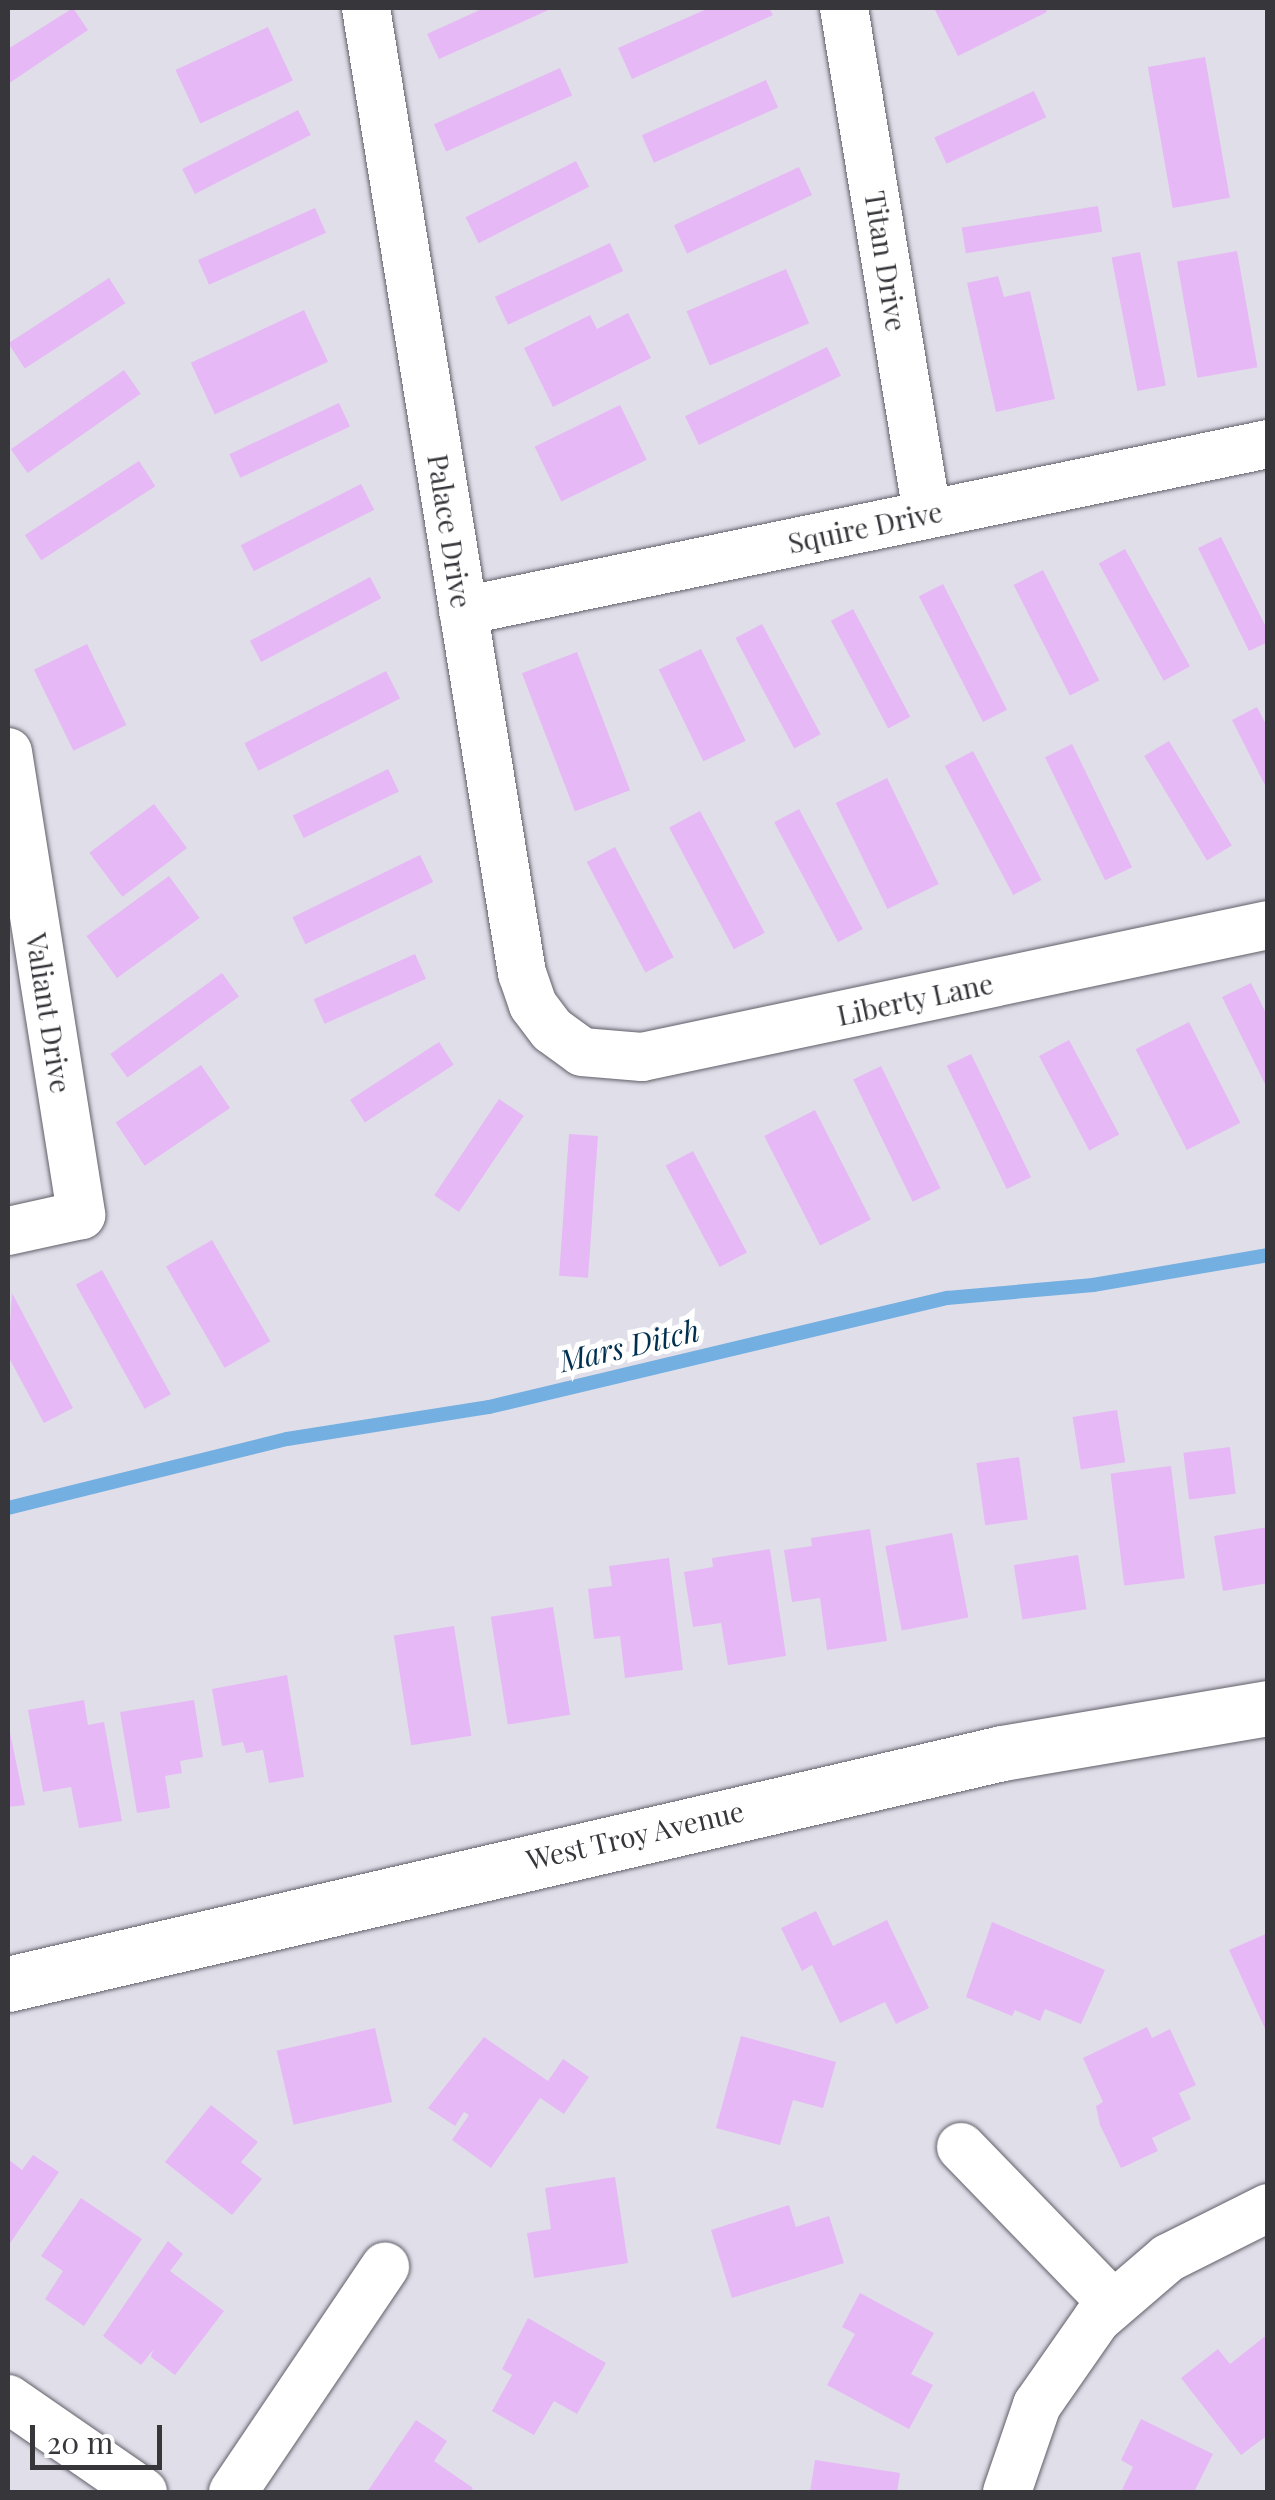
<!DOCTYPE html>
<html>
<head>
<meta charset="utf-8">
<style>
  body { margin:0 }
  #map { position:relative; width:1275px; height:2500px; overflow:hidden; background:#e0dee9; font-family:"Playfair Display",serif }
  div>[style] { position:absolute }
  .stream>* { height:14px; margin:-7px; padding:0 7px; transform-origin:7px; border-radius:7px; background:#73afe1 }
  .building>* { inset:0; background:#e6b8f5; transform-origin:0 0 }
  .roads { filter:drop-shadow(0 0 2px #615f69) drop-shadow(0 0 2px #615f69) }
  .minor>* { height:48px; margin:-24px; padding:0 24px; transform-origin:24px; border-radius:24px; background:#fff }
  .tertiary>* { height:55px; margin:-27.5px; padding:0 27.5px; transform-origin:27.5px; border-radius:27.5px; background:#fff }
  span { translate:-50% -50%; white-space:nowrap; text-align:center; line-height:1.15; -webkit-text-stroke:10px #fff; paint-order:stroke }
  .street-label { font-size:28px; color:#37363b }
  .water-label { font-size:30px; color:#002f4f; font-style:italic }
  .frame { position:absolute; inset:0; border:10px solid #37363b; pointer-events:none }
  .scale { position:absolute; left:30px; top:2425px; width:132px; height:45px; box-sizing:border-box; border:5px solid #37363b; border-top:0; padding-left:12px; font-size:30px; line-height:35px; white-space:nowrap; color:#37363b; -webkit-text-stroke:8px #fff; paint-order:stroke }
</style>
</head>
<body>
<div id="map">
  <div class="stream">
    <div style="left:8px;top:1508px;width:287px;rotate:-13.9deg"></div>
    <div style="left:287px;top:1439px;width:205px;rotate:-9deg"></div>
    <div style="left:489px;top:1407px;width:471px;rotate:-13.4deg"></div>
    <div style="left:947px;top:1298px;width:147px;rotate:-5.1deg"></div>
    <div style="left:1093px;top:1285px;width:178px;rotate:-9.7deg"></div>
  </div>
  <div class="building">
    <div style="clip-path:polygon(73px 8px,88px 30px,8px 84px,8px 49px)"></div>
    <div style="clip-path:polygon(484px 8px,553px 8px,439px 59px,427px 34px)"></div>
    <div style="clip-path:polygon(709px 8px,769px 8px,773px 15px,632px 79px,618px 48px)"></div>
    <div style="clip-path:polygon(934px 8px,1045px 8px,1047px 12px,958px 56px)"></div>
    <div style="left:268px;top:27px;width:59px;height:102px;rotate:65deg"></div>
    <div style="left:1205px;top:57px;width:143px;height:58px;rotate:80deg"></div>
    <div style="left:560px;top:68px;width:30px;height:138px;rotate:66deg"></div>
    <div style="left:766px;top:80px;width:30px;height:136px;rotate:66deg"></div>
    <div style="left:1034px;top:91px;width:29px;height:110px;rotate:65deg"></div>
    <div style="left:298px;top:110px;width:28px;height:130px;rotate:63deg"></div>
    <div style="left:576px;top:161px;width:29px;height:124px;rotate:63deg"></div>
    <div style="left:799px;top:167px;width:31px;height:138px;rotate:65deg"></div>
    <div style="left:1098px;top:206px;width:26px;height:138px;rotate:81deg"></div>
    <div style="left:315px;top:208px;width:27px;height:128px;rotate:66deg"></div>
    <div style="left:610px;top:243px;width:31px;height:127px;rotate:65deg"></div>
    <div style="left:1237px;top:251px;width:118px;height:61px;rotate:80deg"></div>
    <div style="left:1140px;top:252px;width:136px;height:29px;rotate:79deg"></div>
    <div style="left:786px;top:269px;width:59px;height:108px;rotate:67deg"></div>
    <div style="clip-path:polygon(998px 276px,1004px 297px,1030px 291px,1055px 399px,996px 412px,967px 283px)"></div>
    <div style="left:109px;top:278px;width:30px;height:120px;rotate:57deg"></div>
    <div style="left:304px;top:310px;width:57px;height:125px;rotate:65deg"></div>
    <div style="clip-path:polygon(628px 313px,651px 358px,553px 407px,524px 348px,590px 315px,597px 329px)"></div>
    <div style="left:827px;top:347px;width:32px;height:158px;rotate:64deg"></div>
    <div style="left:124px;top:370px;width:29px;height:138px;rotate:55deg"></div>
    <div style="left:339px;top:403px;width:26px;height:121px;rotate:65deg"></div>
    <div style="left:620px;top:405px;width:61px;height:95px;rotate:64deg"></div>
    <div style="left:139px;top:461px;width:30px;height:136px;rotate:57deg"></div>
    <div style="left:361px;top:484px;width:29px;height:135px;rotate:63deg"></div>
    <div style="clip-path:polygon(1221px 537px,1268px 631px,1268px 642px,1249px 651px,1198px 548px)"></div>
    <div style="left:1125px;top:549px;width:134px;height:30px;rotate:61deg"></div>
    <div style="left:1043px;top:570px;width:124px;height:33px;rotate:63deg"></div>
    <div style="left:370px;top:577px;width:24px;height:136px;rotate:62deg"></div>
    <div style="left:943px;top:584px;width:141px;height:27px;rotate:63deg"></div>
    <div style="left:853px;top:609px;width:122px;height:25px;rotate:62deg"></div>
    <div style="left:762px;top:624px;width:125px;height:30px;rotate:62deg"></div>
    <div style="left:87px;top:644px;width:90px;height:59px;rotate:64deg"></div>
    <div style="left:701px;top:649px;width:102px;height:47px;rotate:64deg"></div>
    <div style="left:577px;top:652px;width:148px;height:59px;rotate:69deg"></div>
    <div style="left:386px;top:671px;width:31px;height:159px;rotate:63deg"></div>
    <div style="clip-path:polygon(1257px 707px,1268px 728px,1268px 791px,1232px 720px)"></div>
    <div style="left:1169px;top:741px;width:122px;height:29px;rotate:59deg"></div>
    <div style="left:1072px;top:744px;width:137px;height:30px;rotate:64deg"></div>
    <div style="left:973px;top:751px;width:146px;height:32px;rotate:62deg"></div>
    <div style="left:388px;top:769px;width:25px;height:106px;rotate:64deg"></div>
    <div style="left:887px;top:778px;width:118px;height:57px;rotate:64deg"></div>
    <div style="left:154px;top:804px;width:55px;height:81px;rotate:53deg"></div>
    <div style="left:799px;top:809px;width:136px;height:28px;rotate:62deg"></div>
    <div style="left:700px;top:811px;width:138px;height:35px;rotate:62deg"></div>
    <div style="left:615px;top:847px;width:125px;height:32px;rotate:62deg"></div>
    <div style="left:420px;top:855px;width:30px;height:142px;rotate:64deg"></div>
    <div style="left:169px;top:876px;width:52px;height:102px;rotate:54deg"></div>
    <div style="left:415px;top:954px;width:27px;height:111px;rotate:66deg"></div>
    <div style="left:222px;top:973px;width:29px;height:138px;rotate:54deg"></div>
    <div style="clip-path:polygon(1251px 983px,1268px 1017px,1268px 1090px,1222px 997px)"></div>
    <div style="left:1189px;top:1022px;width:113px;height:60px;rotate:63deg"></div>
    <div style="left:1069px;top:1040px;width:107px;height:34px;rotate:62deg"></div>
    <div style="left:439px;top:1042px;width:27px;height:106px;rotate:57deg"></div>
    <div style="left:971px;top:1054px;width:137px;height:27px;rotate:64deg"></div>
    <div style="left:201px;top:1065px;width:52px;height:103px;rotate:56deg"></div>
    <div style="left:881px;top:1066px;width:136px;height:31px;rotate:64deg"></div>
    <div style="left:499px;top:1099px;width:30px;height:116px;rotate:34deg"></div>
    <div style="left:815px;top:1110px;width:123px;height:57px;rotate:63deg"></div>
    <div style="left:569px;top:1134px;width:29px;height:142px;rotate:4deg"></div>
    <div style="left:693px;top:1151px;width:115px;height:31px;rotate:62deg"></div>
    <div style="left:212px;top:1240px;width:117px;height:53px;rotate:60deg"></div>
    <div style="left:102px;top:1270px;width:142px;height:30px;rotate:61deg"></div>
    <div style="clip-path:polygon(12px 1293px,73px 1408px,44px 1423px,8px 1356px)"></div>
    <div style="left:1117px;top:1410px;width:53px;height:45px;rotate:81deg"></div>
    <div style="left:1230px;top:1447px;width:47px;height:47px;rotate:83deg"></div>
    <div style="left:1019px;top:1457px;width:63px;height:43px;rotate:82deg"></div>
    <div style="left:1171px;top:1466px;width:113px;height:61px;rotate:83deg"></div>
    <div style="clip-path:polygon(1268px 1527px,1268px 1583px,1223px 1591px,1214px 1536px)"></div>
    <div style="clip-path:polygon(870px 1529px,887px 1641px,827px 1650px,820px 1598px,792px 1602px,784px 1550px,812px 1546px,811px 1538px)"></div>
    <div style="left:952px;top:1533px;width:86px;height:68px;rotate:79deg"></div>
    <div style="clip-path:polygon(770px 1549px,786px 1656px,728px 1665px,721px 1623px,693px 1627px,684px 1572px,713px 1567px,712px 1558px)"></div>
    <div style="left:1078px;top:1555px;width:55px;height:65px;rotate:81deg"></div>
    <div style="clip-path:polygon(669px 1558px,683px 1670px,625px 1678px,620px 1636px,594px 1639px,588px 1589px,612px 1586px,609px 1566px)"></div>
    <div style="left:553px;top:1607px;width:109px;height:63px;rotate:81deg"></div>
    <div style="left:454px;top:1626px;width:111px;height:61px;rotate:81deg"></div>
    <div style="clip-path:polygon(287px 1675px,304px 1777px,269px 1783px,263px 1750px,246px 1753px,243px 1742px,222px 1746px,212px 1689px)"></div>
    <div style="clip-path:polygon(84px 1700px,88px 1725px,104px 1722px,122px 1821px,79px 1828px,71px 1787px,43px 1792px,28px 1710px)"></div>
    <div style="clip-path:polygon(194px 1700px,203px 1757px,180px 1761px,182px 1773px,165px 1776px,170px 1808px,137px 1813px,120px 1712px)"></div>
    <div style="clip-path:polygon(8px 1723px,25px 1805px,8px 1807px)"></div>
    <div style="clip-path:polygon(816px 1911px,833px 1946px,887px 1920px,929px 2008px,896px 2024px,885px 2002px,840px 2023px,812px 1965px,802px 1971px,781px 1928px)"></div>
    <div style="clip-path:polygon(992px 1922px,1105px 1970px,1081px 2024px,1045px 2009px,1040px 2021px,1015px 2010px,1012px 2016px,966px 1997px)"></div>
    <div style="clip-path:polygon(1268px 1933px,1268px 2035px,1229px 1950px)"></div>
    <div style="clip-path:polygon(1147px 2027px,1152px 2038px,1170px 2029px,1196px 2085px,1179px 2093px,1191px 2119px,1152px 2138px,1158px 2151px,1121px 2168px,1100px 2125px,1096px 2106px,1103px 2102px,1083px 2058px)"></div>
    <div style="left:375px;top:2028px;width:76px;height:101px;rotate:77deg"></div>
    <div style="clip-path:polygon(741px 2036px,836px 2062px,823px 2108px,793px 2100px,780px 2145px,716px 2128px)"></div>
    <div style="clip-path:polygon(484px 2037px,548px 2081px,563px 2059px,589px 2077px,564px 2114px,540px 2098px,491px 2168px,452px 2140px,469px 2115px,464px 2112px,455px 2126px,428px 2108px)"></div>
    <div style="clip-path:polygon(211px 2105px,258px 2142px,241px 2162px,262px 2179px,232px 2215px,165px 2162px)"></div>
    <div style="clip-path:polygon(33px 2155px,59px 2172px,8px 2246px,8px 2159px,22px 2170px)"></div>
    <div style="clip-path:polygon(615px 2177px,628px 2263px,534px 2278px,527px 2233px,551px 2229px,545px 2188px)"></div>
    <div style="clip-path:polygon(81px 2198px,142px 2239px,84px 2326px,45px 2299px,63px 2271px,41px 2256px)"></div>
    <div style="clip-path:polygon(789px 2205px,796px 2227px,829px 2216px,844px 2263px,732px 2298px,711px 2230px)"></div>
    <div style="clip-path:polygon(168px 2241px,183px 2254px,170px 2271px,224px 2311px,175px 2375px,151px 2357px,153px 2350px,141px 2365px,103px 2336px)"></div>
    <div style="clip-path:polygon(860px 2293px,934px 2333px,911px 2374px,933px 2385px,909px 2429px,827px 2385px,855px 2334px,842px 2327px)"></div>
    <div style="clip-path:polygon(528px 2318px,606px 2363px,577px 2414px,554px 2401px,534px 2435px,492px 2411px,512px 2375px,502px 2369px)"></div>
    <div style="clip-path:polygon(1268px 2334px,1268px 2435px,1241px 2455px,1181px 2378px,1218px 2349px,1230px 2364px)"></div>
    <div style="clip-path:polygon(1141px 2419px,1213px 2454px,1194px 2492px,1121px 2492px,1133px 2467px,1121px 2460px)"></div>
    <div style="clip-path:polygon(416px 2420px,447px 2441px,434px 2461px,473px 2488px,470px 2492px,367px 2492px)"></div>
    <div style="clip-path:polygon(815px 2460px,900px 2473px,897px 2492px,810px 2492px)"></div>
  </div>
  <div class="roads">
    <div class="minor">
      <div style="left:366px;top:8px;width:978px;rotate:80.82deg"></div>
      <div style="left:522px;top:973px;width:34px;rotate:71deg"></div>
      <div style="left:533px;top:1005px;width:31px;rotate:53deg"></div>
      <div style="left:552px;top:1030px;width:37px;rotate:36deg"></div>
      <div style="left:582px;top:1052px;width:60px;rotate:4.8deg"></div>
      <div style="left:642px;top:1057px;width:640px;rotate:-11.91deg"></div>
      <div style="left:844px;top:8px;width:513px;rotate:80.68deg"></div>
      <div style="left:463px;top:611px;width:822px;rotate:-11.72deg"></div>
      <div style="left:8px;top:752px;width:469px;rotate:81deg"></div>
      <div style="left:81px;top:1215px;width:75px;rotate:167.6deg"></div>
      <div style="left:961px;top:2147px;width:217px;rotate:45.9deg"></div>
      <div style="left:8px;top:2399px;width:164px;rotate:34.6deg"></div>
      <div style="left:233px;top:2492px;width:272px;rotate:-56deg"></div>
      <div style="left:1007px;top:2492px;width:92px;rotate:-71deg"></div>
      <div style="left:1037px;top:2405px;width:105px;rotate:-55.1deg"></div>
      <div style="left:1097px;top:2319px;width:94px;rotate:-40.7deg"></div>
      <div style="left:1168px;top:2258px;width:112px;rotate:-26.6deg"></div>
    </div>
    <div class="tertiary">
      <div style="left:8px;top:1984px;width:1020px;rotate:-13.08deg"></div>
      <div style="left:1002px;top:1753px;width:270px;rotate:-9.6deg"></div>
    </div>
  </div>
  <div class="street-label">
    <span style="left:886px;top:261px;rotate:81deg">Titan Drive</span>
    <span style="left:865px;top:527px;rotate:-12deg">Squire Drive</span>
    <span style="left:450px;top:531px;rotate:81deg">Palace Drive</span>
    <span style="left:915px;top:999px;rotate:-12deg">Liberty Lane</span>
    <span style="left:49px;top:1013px;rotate:81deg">Valiant Drive</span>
    <span style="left:635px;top:1835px;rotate:-13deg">West Troy Avenue</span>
  </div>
  <div class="water-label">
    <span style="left:629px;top:1345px;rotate:-13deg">Mars Ditch</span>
  </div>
  <div class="frame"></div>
  <div class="scale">20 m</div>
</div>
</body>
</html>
